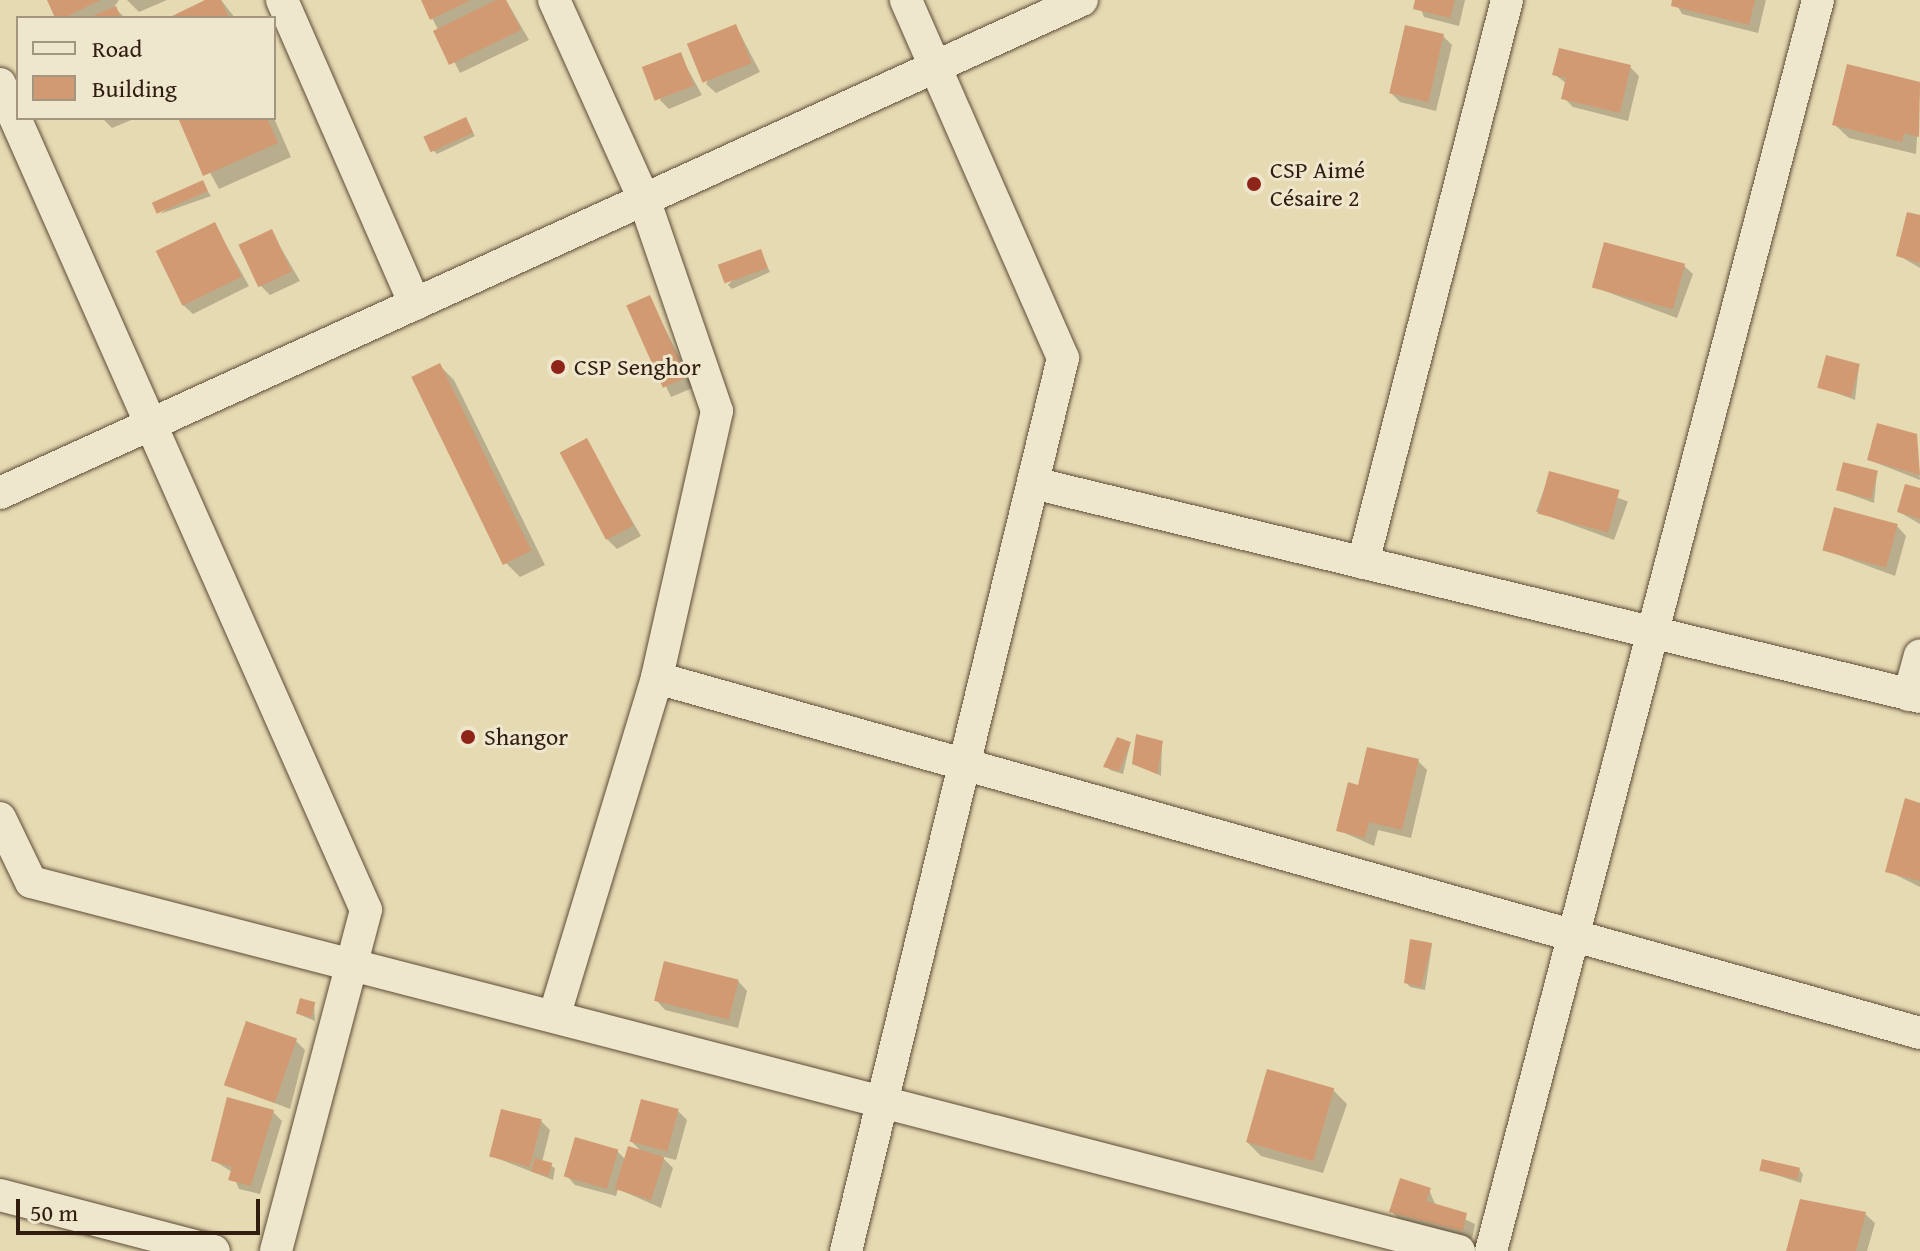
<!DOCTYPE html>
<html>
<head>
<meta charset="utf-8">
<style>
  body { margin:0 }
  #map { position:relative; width:1920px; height:1251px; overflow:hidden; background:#e6dab2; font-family:"Gentium Book Plus",serif }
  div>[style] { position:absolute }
  .shadow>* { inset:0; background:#0003; transform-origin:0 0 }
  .building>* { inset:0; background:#d29a73; transform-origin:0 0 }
  .roads { filter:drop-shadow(0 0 2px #5e4c38) drop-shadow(0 0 2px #5e4c38) }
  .street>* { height:32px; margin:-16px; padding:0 16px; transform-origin:16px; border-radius:16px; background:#efe7cd }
  .dots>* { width:22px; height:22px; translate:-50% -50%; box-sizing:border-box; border:4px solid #efe7cd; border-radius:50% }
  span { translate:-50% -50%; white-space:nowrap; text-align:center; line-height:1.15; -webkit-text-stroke:6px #efe7cd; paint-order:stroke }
  .poi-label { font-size:24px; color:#311d10 }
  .left { translate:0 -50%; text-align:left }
  .legend { position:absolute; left:16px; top:16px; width:260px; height:104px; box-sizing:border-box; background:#efe7cd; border:2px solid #a39681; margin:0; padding:10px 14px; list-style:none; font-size:24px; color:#311d10 }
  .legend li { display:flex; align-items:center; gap:16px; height:40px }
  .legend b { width:40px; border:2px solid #a39681 }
  .scale { position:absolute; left:16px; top:1199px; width:244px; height:36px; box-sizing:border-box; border:4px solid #311d10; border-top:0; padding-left:10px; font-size:24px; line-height:28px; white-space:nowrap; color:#311d10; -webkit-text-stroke:6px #efe7cd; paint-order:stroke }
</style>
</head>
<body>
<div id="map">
  <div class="shadow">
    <div style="clip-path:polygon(49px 0,119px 0,114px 7px,125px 18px,57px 18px)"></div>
    <div style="clip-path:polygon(127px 0,167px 0,139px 12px)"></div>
    <div style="clip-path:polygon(210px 0,221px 0,235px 18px,173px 18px)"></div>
    <div style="clip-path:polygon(423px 0,506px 0,529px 40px,460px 73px)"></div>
    <div style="clip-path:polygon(1417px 0,1465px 0,1459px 26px,1424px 17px)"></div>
    <div style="clip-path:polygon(1674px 0,1766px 0,1758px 33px,1682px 14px)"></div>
    <div style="clip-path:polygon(736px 26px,760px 72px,716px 93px,706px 84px)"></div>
    <div style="clip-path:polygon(1443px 36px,1452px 45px,1436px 111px,1400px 102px,1391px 93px)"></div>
    <div style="clip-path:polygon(680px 55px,702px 95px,669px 109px,660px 100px)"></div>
    <div style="clip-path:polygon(1630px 67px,1639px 76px,1628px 121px,1573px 107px,1564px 98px,1567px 84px,1554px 74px)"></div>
    <div style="clip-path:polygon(1848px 67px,1920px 84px,1916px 154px,1849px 138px,1834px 124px)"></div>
    <div style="clip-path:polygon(102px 118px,136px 118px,112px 128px)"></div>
    <div style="clip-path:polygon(180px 118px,274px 118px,291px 157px,219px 189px)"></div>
    <div style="clip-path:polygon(465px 119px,475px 136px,437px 154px,433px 150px)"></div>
    <div style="clip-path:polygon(202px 183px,211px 196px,160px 214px)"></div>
    <div style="clip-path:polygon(1920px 217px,1920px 268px,1898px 255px)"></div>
    <div style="clip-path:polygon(215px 225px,249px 286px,193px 314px,183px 305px)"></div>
    <div style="clip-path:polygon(271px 231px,300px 281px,270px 295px,261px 286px)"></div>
    <div style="clip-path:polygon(760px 252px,770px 272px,732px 289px,728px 285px)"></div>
    <div style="clip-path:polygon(1683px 265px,1693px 274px,1677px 318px,1594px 287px)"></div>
    <div style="clip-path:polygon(649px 298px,695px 387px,671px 397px,629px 307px)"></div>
    <div style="clip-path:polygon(440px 366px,454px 380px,545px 565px,520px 577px,506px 563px)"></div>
    <div style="clip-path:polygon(1859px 366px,1855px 400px,1820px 387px)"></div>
    <div style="clip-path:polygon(1916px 436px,1920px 480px,1869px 460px)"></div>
    <div style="clip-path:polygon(586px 441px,641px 536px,617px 549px,608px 540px)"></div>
    <div style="left:1550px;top:473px;width:83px;height:41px;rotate:20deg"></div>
    <div style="clip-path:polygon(1877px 473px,1874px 503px,1838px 490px)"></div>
    <div style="clip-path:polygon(1920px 488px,1920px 524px,1899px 512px)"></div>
    <div style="clip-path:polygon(1897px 526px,1906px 536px,1895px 576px,1825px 550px)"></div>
    <div style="clip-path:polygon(1162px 743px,1161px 776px,1134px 763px)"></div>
    <div style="clip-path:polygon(1130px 744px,1123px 774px,1110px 770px,1106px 766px)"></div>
    <div style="clip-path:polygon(1418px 761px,1427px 770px,1411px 838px,1378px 830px,1374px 846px,1338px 830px,1360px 787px)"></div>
    <div style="clip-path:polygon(1920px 808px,1920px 887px,1888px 871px)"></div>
    <div style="clip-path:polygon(1432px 944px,1425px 990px,1410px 987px,1406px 982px)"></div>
    <div style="clip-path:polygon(738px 981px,747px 991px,738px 1028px,665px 1010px,656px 1000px)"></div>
    <div style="clip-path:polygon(314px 1004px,315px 1021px,298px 1014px)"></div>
    <div style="clip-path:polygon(296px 1041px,305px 1050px,290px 1109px,231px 1086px)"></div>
    <div style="clip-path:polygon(1268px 1071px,1333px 1090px,1347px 1104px,1323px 1173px,1261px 1156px,1247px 1142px)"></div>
    <div style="clip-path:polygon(678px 1111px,687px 1120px,676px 1160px,661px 1156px,673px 1168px,661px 1208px,618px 1189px,616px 1196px,575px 1185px,566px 1175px,617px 1151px,626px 1160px,643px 1153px,631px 1141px)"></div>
    <div style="clip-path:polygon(273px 1112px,282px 1121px,260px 1194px,239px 1189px,232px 1172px,213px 1160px)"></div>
    <div style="clip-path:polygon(541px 1121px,550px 1130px,542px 1162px,555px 1168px,553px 1180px,491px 1156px)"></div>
    <div style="clip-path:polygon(1761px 1170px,1799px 1170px,1803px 1174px,1801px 1183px)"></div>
    <div style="clip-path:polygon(1429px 1190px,1436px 1206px,1475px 1224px,1472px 1239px,1400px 1220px,1391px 1211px)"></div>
    <div style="clip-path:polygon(1801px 1201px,1865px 1214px,1875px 1223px,1867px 1251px,1788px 1251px)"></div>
  </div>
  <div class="building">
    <div style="clip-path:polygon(47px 0,101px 0,64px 18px,55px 18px)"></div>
    <div style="clip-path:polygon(205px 0,221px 0,229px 18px,168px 18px)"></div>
    <div style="clip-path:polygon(421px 0,471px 0,430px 20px)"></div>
    <div style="clip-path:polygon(496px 0,506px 0,521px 30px,449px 65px,433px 31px)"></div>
    <div style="clip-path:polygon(1415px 0,1455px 0,1450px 18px,1413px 9px)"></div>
    <div style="clip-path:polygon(1672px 0,1755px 0,1749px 25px,1671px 6px)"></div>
    <div style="clip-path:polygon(116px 6px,121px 18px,88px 18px)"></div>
    <div style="left:736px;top:24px;width:42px;height:53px;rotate:68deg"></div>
    <div style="left:1405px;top:25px;width:40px;height:70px;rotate:13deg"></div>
    <div style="clip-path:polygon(1559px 48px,1631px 65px,1620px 113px,1561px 99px,1566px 78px,1552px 75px)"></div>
    <div style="left:681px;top:52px;width:36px;height:42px;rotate:69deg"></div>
    <div style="clip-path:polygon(1847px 64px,1920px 82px,1919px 137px,1904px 133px,1902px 142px,1832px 125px)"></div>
    <div style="left:466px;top:117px;width:17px;height:47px;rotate:65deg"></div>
    <div style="clip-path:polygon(178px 118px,267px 118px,278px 143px,203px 176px)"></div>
    <div style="left:203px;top:180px;width:12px;height:56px;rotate:66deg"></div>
    <div style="clip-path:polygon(1907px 212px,1920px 215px,1920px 263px,1896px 256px)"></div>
    <div style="left:215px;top:222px;width:61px;height:66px;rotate:64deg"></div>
    <div style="left:272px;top:229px;width:47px;height:37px;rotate:65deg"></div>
    <div style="left:1604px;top:242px;width:84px;height:47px;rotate:15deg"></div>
    <div style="left:761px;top:249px;width:20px;height:46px;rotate:70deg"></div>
    <div style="left:650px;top:295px;width:90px;height:26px;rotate:66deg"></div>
    <div style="left:1826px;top:355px;width:35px;height:34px;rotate:15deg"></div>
    <div style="left:440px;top:363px;width:209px;height:32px;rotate:64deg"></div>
    <div style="clip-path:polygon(1877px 423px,1917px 434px,1920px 475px,1867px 460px)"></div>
    <div style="left:587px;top:438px;width:99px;height:31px;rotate:62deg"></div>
    <div style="left:1843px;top:462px;width:36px;height:29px;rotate:14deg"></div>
    <div style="left:1549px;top:471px;width:73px;height:44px;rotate:15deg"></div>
    <div style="clip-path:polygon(1905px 484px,1920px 488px,1920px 519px,1897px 512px)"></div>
    <div style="left:1834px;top:507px;width:66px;height:45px;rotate:15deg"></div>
    <div style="clip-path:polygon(1136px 734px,1163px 741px,1157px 774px,1132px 764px)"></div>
    <div style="clip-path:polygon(1117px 737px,1131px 742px,1119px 771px,1103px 767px)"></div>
    <div style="clip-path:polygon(1367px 747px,1419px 759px,1402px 830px,1369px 822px,1365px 838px,1336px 831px,1348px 782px,1358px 785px)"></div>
    <div style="clip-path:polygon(1905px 798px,1920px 803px,1920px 881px,1885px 872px)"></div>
    <div style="clip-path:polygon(1410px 939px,1432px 943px,1421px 987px,1404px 983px)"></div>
    <div style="left:664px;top:961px;width:77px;height:41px;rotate:14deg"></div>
    <div style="left:300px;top:998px;width:16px;height:16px;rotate:15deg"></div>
    <div style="left:246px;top:1021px;width:54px;height:68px;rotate:19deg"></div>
    <div style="left:1267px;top:1069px;width:70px;height:76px;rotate:16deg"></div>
    <div style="clip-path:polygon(227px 1097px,274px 1110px,251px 1186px,228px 1180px,232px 1167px,211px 1161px)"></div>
    <div style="left:641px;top:1099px;width:39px;height:44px;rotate:15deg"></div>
    <div style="left:501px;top:1109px;width:42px;height:49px;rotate:14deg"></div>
    <div style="left:575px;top:1137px;width:45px;height:41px;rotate:16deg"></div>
    <div style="left:628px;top:1146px;width:38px;height:45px;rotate:17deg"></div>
    <div style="left:535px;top:1158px;width:18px;height:14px;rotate:16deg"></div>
    <div style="left:1762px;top:1159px;width:39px;height:12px;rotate:13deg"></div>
    <div style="clip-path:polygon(1400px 1178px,1431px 1188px,1426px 1201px,1467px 1213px,1463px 1231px,1389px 1212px)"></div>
    <div style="clip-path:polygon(1800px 1199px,1866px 1212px,1856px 1251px,1786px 1251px)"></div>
  </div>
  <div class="roads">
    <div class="street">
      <div style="left:282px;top:0;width:332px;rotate:66.4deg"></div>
      <div style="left:554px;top:0;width:218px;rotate:65.7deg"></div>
      <div style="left:644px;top:199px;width:224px;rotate:71deg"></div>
      <div style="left:717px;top:411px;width:274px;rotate:102.7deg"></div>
      <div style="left:657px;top:678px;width:354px;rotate:106.9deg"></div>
      <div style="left:0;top:84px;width:903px;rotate:66.1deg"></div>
      <div style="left:366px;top:910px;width:353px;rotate:104.8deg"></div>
      <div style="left:1033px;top:483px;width:912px;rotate:13.56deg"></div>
      <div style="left:0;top:493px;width:1189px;rotate:-24.5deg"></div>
      <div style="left:1363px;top:563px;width:581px;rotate:-75.65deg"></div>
      <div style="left:657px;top:678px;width:1312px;rotate:15.7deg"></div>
      <div style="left:1909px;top:695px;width:41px;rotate:-74.6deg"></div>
      <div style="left:0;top:818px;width:71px;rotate:64.2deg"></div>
      <div style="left:31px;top:882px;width:1475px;rotate:14.49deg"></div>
      <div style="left:0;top:1195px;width:221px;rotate:14.7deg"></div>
      <div style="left:846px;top:1251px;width:919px;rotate:-76.34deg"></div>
      <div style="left:1063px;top:358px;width:391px;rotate:-113.7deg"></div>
      <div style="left:1491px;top:1251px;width:1293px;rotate:-75.35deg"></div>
    </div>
  </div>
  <div class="dots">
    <div style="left:1254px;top:184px;background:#8f2418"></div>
    <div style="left:558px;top:367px;background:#8f2418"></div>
    <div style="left:468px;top:737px;background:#8f2418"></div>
  </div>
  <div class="poi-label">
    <span class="left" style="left:1270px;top:184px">CSP Aimé<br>Césaire 2</span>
    <span class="left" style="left:574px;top:367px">CSP Senghor</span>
    <span class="left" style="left:484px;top:737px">Shangor</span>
  </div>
  <ul class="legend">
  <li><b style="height:10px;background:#efe7cd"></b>Road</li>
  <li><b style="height:22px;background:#d29a73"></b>Building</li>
  </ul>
  <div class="scale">50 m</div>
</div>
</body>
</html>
